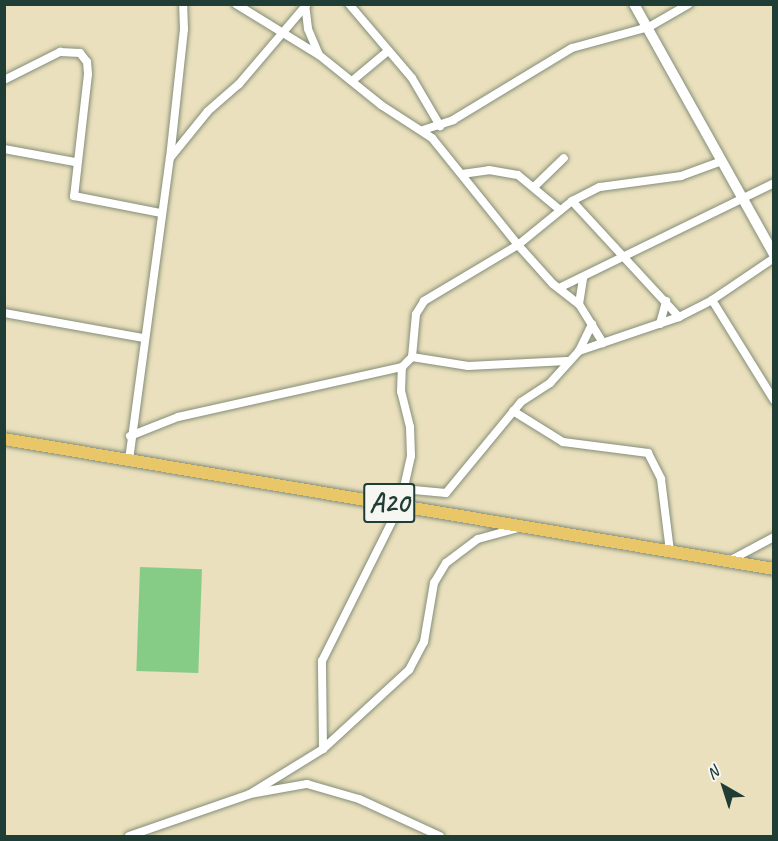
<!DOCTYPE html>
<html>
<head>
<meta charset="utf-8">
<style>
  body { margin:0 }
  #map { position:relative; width:778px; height:841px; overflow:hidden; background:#eae0bd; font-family:Caveat,sans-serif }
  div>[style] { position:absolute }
  .green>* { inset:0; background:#86cc87; transform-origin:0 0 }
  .roads { filter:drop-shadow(0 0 2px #848e78) drop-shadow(0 0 2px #848e78) }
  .minor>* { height:8px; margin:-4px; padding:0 4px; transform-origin:4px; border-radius:4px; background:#fff }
  .tertiary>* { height:10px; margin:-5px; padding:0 5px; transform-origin:5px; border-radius:5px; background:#fff }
  .primary>* { height:12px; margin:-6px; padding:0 6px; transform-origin:6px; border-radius:6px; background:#e9c769 }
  span { translate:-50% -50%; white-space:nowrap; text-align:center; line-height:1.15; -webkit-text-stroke:5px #f6f6f2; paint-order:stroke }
  .shield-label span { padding:2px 4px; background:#f6f6f2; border:2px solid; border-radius:4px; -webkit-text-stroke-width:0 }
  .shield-label { font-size:28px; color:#1f3d34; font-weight:700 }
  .frame { position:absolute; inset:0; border:6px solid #1f3d34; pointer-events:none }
  .north { position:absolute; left:694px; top:757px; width:60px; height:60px; -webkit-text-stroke:4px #f6f6f2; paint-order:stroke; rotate:321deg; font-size:16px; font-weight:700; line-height:24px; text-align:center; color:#1f3d34 }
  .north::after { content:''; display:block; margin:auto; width:21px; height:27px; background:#1f3d34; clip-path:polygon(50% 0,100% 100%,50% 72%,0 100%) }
</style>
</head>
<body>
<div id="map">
  <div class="green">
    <div style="left:140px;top:567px;width:62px;height:104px;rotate:2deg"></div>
  </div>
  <div class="roads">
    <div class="minor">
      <div style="left:236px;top:4px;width:97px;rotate:31.6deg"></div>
      <div style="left:319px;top:55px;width:80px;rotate:38.9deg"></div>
      <div style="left:381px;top:105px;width:61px;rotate:32.9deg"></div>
      <div style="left:432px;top:138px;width:137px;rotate:51.2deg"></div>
      <div style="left:518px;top:245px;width:52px;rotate:48.1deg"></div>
      <div style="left:553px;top:284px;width:33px;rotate:38deg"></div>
      <div style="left:579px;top:304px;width:46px;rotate:58.4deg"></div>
      <div style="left:305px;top:4px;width:25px;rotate:83deg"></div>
      <div style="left:308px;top:29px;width:28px;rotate:67deg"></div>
      <div style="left:349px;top:4px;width:97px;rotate:49.6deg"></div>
      <div style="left:412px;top:78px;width:56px;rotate:59.7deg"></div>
      <div style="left:4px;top:80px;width:63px;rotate:-26.6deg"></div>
      <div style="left:60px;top:52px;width:20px;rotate:3deg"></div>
      <div style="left:80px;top:53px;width:11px;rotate:52deg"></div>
      <div style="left:87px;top:62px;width:12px;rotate:85deg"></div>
      <div style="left:88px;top:74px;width:123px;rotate:96.5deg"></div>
      <div style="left:74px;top:196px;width:89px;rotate:11.1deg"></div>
      <div style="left:352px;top:81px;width:47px;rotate:-39.8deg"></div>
      <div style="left:423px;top:130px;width:32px;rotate:-18deg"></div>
      <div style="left:453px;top:120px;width:139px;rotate:-31.2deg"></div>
      <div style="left:572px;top:48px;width:80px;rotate:-15.3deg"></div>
      <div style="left:649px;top:27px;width:46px;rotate:-29.9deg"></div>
      <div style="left:4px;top:149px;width:72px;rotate:10.4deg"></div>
      <div style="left:170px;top:158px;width:60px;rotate:-51deg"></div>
      <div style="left:208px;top:111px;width:41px;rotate:-41.1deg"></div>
      <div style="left:239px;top:84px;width:105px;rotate:-49.6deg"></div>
      <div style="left:462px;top:174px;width:27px;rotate:-8deg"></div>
      <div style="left:489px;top:170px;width:29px;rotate:10deg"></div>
      <div style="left:518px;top:175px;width:55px;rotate:39.8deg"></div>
      <div style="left:535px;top:186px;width:40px;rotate:-44deg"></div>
      <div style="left:572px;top:201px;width:158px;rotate:47.3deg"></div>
      <div style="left:561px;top:287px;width:237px;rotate:-26deg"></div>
      <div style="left:712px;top:300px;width:75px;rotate:-34.1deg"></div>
      <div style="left:579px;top:304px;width:26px;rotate:-81deg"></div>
      <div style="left:4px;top:313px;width:141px;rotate:10.2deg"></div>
      <div style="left:660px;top:324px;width:24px;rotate:-75deg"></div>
      <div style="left:579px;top:351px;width:30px;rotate:-64deg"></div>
      <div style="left:412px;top:357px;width:57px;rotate:9.1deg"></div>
      <div style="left:468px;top:366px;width:99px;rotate:-2.9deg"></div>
      <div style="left:513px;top:411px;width:59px;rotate:31.8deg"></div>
      <div style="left:563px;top:442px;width:86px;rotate:7.4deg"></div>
      <div style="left:648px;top:453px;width:29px;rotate:63deg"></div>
      <div style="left:661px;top:479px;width:73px;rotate:82.9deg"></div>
      <div style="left:130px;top:436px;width:52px;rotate:-21.6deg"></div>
      <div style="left:178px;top:417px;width:230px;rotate:-12.6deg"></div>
      <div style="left:402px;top:367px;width:14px;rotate:-45deg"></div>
      <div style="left:412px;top:357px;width:43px;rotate:-84.7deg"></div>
      <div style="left:416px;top:314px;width:15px;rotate:-58deg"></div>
      <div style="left:424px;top:301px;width:109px;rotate:-30.8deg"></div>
      <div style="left:518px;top:245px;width:70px;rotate:-39.2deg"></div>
      <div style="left:572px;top:201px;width:31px;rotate:-27deg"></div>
      <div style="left:600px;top:187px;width:82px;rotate:-7.7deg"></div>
      <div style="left:681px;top:176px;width:40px;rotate:-20.2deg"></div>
      <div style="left:129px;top:460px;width:305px;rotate:-82.3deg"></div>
      <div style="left:170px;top:158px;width:130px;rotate:-83.8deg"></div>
      <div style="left:184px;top:29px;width:25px;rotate:-92deg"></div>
      <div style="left:403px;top:489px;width:43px;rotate:5.3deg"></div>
      <div style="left:446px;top:493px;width:118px;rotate:-50.5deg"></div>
      <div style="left:521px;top:402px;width:35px;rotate:-33deg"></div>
      <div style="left:550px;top:383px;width:43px;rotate:-47.8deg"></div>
      <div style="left:579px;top:351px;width:106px;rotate:-18.8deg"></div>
      <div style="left:679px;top:317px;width:37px;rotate:-27deg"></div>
      <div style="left:712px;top:300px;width:118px;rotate:58.2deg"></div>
      <div style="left:729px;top:561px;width:51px;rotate:-28.1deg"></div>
      <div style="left:323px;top:749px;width:117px;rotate:-42.6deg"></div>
      <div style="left:409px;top:670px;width:32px;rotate:-62deg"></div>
      <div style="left:424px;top:642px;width:60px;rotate:-80.4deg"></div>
      <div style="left:434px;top:583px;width:23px;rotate:-59deg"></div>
      <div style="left:446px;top:563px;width:40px;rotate:-37deg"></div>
      <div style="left:478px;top:539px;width:41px;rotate:-15.4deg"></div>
      <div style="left:250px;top:794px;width:86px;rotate:-31.7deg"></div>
      <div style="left:323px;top:749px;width:88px;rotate:-90.7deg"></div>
      <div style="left:322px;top:661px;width:174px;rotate:-63.4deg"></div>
      <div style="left:400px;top:505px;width:50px;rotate:-77.3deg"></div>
      <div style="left:411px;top:456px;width:29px;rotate:-92deg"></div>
      <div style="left:410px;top:427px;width:36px;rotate:-104deg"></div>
      <div style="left:401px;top:392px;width:25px;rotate:-88deg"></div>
      <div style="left:129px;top:836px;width:128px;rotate:-19.1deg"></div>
      <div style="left:250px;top:794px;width:58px;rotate:-10deg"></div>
      <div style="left:307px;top:784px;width:54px;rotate:16.1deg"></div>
      <div style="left:359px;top:799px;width:89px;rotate:24.6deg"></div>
    </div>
    <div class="tertiary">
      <div style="left:634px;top:4px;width:287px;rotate:60.8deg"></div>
    </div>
    <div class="primary">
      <div style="left:4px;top:439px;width:781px;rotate:9.58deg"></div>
    </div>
  </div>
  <div class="shield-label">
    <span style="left:389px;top:503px">A20</span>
  </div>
  <div class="frame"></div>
  <div class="north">N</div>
</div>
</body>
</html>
